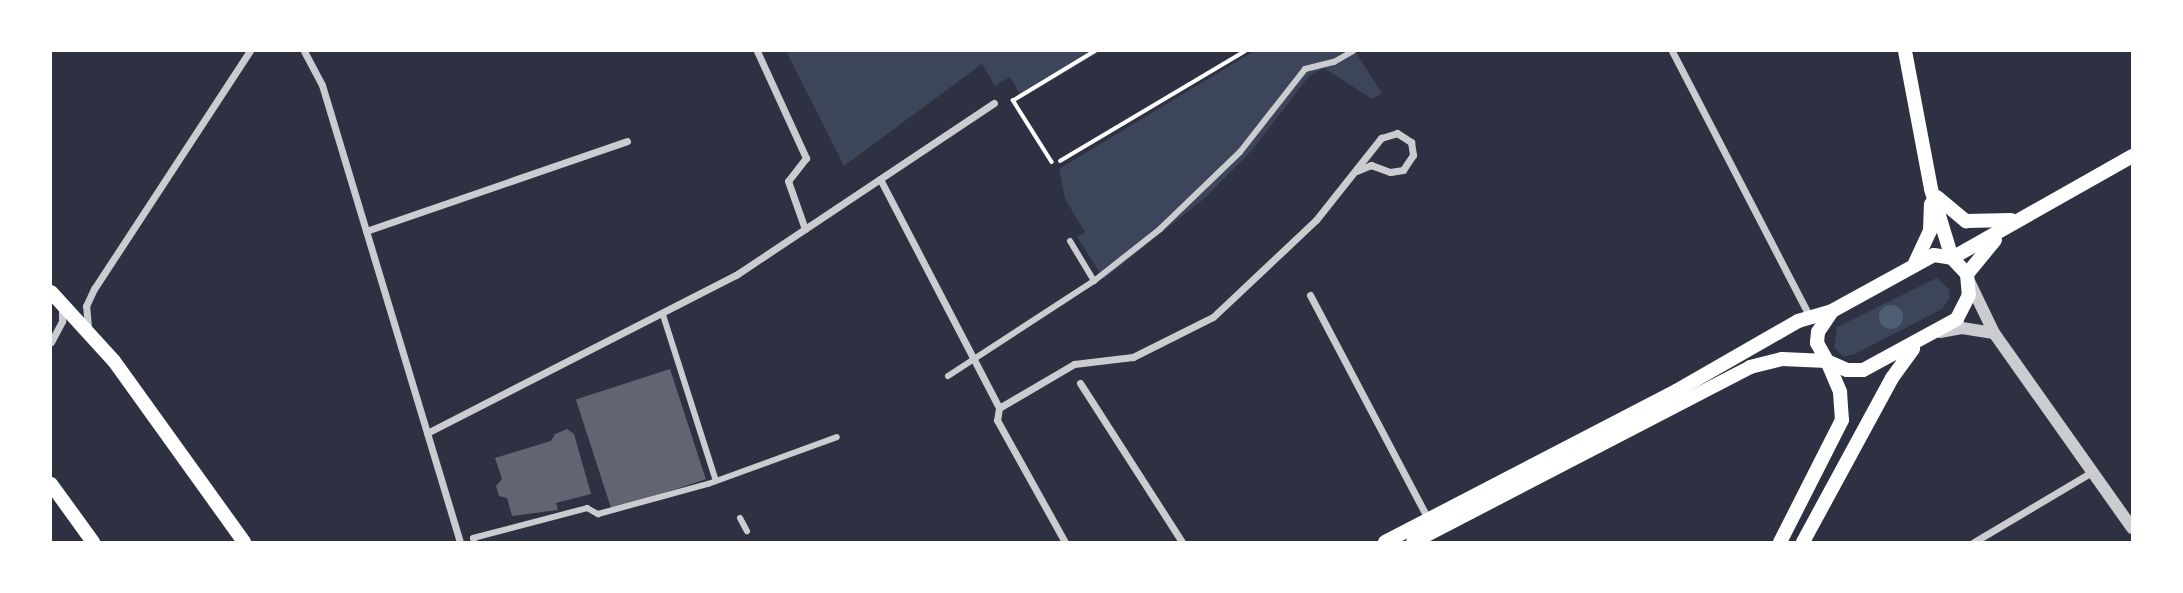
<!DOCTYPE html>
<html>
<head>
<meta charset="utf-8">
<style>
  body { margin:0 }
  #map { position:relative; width:2183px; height:593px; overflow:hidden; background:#2d3142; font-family:"PT Sans Narrow",sans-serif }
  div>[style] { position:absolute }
  .green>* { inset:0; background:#3c4559 }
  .water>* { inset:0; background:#4f5d75 }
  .round { border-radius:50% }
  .building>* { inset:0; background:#626471; transform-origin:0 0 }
  .path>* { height:3.5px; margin:-1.75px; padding:0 1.75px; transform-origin:1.75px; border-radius:1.75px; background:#fff }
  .pedestrian>* { height:6px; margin:-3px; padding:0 3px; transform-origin:3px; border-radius:3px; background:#caccd0 }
  .minor>* { height:7px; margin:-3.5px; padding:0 3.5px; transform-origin:3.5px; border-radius:3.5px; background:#caccd0 }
  .tertiary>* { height:12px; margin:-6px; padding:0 6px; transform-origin:6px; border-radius:6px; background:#caccd0 }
  .secondary>* { height:14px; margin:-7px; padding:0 7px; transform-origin:7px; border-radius:7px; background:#fff }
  span { translate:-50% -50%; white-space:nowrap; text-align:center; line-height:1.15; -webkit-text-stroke:7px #fff; paint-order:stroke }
  .frame { position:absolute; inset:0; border:52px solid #fff; pointer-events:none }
</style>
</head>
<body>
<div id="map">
  <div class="green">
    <div style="clip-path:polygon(786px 51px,1101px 51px,1022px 98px,1010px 77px,995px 86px,982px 64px,844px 166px)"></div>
    <div style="clip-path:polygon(1254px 51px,1355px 51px,1382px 93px,1372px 99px,1324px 68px,1309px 76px,1253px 149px,1206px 197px,1104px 279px,1077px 237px,1085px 232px,1065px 199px,1059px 169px)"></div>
    <div style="clip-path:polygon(1937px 278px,1949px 289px,1950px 298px,1942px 309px,1853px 355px,1843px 356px,1834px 347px,1837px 327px)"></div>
  </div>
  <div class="water">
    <div class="round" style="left:1879px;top:305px;width:24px;height:24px"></div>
  </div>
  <div class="building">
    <div style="left:670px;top:369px;width:116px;height:99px;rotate:72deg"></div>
    <div style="clip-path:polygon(567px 429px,574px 434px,591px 494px,556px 503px,558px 510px,512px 516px,507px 498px,499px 496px,496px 486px,502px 479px,495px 458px,551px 441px,555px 434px)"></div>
  </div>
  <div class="path">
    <div style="left:1013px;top:100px;width:73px;rotate:57.8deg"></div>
    <div style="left:1014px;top:100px;width:95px;rotate:-31.2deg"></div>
    <div style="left:1060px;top:161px;width:215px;rotate:-30.7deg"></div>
  </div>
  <div class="pedestrian">
    <div style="left:1070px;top:241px;width:47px;rotate:59deg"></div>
    <div style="left:663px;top:315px;width:174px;rotate:72.3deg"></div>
    <div style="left:948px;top:376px;width:174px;rotate:-33.1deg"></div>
    <div style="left:1094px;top:281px;width:84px;rotate:-38.2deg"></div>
    <div style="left:1160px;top:229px;width:111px;rotate:-43.9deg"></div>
    <div style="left:1240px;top:152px;width:105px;rotate:-51.9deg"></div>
    <div style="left:1305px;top:69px;width:30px;rotate:-14deg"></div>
    <div style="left:1334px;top:62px;width:22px;rotate:-30deg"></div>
    <div style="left:740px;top:518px;width:15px;rotate:62deg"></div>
    <div style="left:474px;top:542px;width:4px;rotate:-104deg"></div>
    <div style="left:473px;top:538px;width:118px;rotate:-14.7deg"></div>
    <div style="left:587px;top:508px;width:13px;rotate:29deg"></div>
    <div style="left:598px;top:514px;width:114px;rotate:-15.3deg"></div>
    <div style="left:708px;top:484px;width:137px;rotate:-20deg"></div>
  </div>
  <div class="minor">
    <div style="left:304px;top:51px;width:38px;rotate:62deg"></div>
    <div style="left:322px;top:85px;width:477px;rotate:73.2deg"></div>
    <div style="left:757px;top:51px;width:118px;rotate:65.4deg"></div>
    <div style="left:806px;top:158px;width:29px;rotate:128deg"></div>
    <div style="left:788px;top:181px;width:51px;rotate:70.5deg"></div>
    <div style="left:1672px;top:51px;width:300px;rotate:62.6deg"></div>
    <div style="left:880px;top:179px;width:258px;rotate:62.5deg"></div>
    <div style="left:999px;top:408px;width:12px;rotate:99deg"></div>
    <div style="left:997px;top:420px;width:140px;rotate:60.9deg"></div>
    <div style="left:366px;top:231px;width:276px;rotate:-19deg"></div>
    <div style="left:1310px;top:295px;width:255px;rotate:62.2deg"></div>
    <div style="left:88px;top:327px;width:21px;rotate:-95deg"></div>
    <div style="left:86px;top:306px;width:19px;rotate:-65deg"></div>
    <div style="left:94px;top:289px;width:285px;rotate:-56.8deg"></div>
    <div style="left:51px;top:342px;width:24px;rotate:-62deg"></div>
    <div style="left:62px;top:321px;width:14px;rotate:-90deg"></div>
    <div style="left:1080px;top:383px;width:189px;rotate:57.3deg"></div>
    <div style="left:999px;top:408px;width:87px;rotate:-30.4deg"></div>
    <div style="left:1074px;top:364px;width:59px;rotate:-6.8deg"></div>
    <div style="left:1133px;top:357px;width:89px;rotate:-26.6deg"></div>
    <div style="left:1213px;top:317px;width:141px;rotate:-43.3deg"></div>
    <div style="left:1316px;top:220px;width:105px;rotate:-51.6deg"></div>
    <div style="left:1381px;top:138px;width:17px;rotate:-17deg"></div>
    <div style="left:1397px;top:133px;width:17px;rotate:33deg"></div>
    <div style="left:1411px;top:142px;width:13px;rotate:81deg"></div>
    <div style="left:1413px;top:155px;width:18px;rotate:124deg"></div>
    <div style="left:1403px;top:170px;width:13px;rotate:171deg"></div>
    <div style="left:1390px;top:172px;width:20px;rotate:-160deg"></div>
    <div style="left:1371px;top:165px;width:15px;rotate:157deg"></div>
    <div style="left:427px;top:433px;width:347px;rotate:-27.1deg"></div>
    <div style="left:736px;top:275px;width:310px;rotate:-33.7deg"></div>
    <div style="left:1974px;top:542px;width:137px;rotate:-30.7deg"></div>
  </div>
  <div class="tertiary">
    <div style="left:1969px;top:281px;width:58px;rotate:64.3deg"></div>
    <div style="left:1994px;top:333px;width:239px;rotate:54.7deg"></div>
    <div style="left:1940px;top:332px;width:22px;rotate:-10deg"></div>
    <div style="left:1962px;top:328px;width:32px;rotate:9deg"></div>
  </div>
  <div class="secondary">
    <div style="left:1905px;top:51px;width:140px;rotate:79.3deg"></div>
    <div style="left:1931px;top:189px;width:72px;rotate:73.1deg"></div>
    <div style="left:1952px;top:258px;width:207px;rotate:-29.5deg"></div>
    <div style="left:1937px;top:197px;width:38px;rotate:40deg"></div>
    <div style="left:1966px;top:221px;width:45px;rotate:-1.3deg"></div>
    <div style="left:1934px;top:255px;width:18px;rotate:9deg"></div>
    <div style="left:1952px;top:258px;width:22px;rotate:47deg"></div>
    <div style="left:1967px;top:274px;width:21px;rotate:85deg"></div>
    <div style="left:1969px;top:295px;width:27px;rotate:117deg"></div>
    <div style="left:1957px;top:319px;width:107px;rotate:151.5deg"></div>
    <div style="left:1863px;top:370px;width:16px;rotate:180deg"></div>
    <div style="left:1847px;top:370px;width:22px;rotate:-156deg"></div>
    <div style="left:1827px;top:361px;width:21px;rotate:-119deg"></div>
    <div style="left:1817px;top:343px;width:11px;rotate:-85deg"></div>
    <div style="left:1818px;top:332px;width:25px;rotate:-56deg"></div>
    <div style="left:1832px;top:311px;width:116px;rotate:-28.8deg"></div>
    <div style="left:1915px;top:263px;width:35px;rotate:-65deg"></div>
    <div style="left:1930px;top:231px;width:27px;rotate:-88deg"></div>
    <div style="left:1967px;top:274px;width:44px;rotate:-50.5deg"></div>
    <div style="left:51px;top:292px;width:93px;rotate:47.6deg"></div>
    <div style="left:114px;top:361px;width:223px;rotate:54.3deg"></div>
    <div style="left:51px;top:484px;width:72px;rotate:54.1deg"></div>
    <div style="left:1385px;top:542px;width:328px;rotate:-27.4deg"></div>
    <div style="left:1676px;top:391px;width:141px;rotate:-29.8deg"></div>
    <div style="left:1798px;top:321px;width:35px;rotate:-16deg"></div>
    <div style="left:1413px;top:542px;width:380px;rotate:-27.4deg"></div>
    <div style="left:1750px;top:367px;width:33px;rotate:-14deg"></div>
    <div style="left:1782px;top:359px;width:45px;rotate:2.5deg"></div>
    <div style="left:1827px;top:361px;width:34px;rotate:67deg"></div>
    <div style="left:1840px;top:392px;width:28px;rotate:86deg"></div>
    <div style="left:1842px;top:420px;width:137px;rotate:116.9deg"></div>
    <div style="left:1803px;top:542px;width:187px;rotate:-61.5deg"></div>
    <div style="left:1892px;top:378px;width:36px;rotate:-54deg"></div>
  </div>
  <div class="frame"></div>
</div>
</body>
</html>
